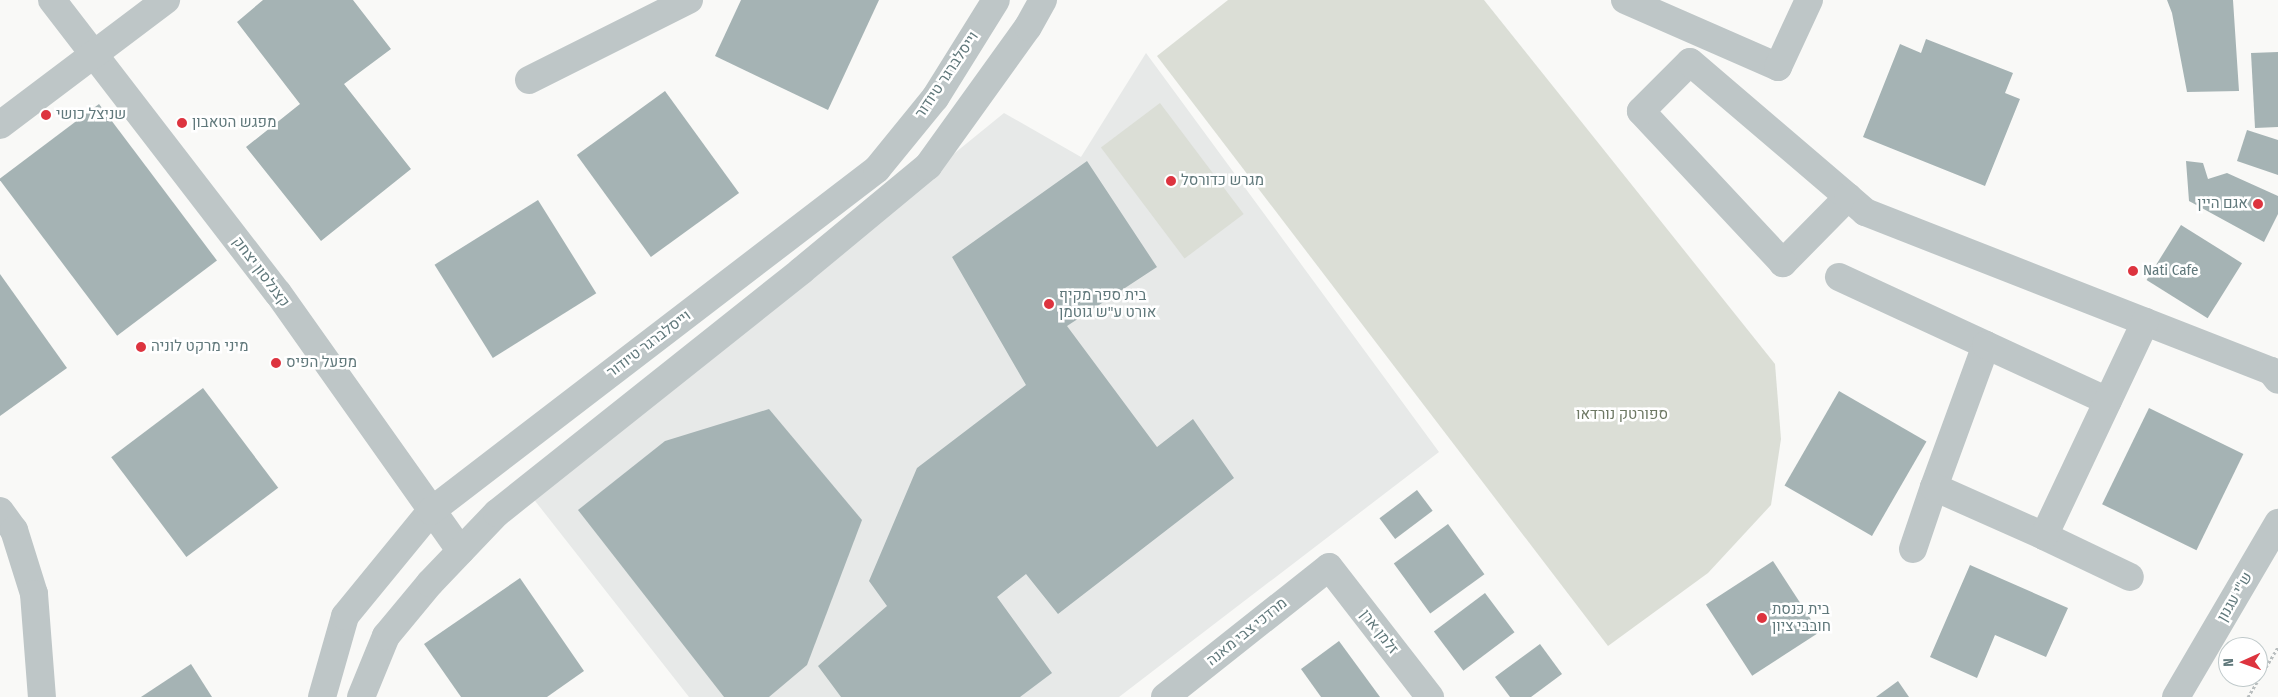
<!DOCTYPE html>
<html>
<head>
<meta charset="utf-8">
<style>
  body { margin:0 }
  #map { position:relative; width:2278px; height:697px; overflow:hidden; background:#f9f9f7; font-family:"Fira Sans Condensed",Heebo,sans-serif }
  div>[style] { position:absolute }
  .built>* { inset:0; background:#e7e9e8 }
  .green>* { inset:0; background:#dbded6; transform-origin:0 0 }
  .building>* { inset:0; background:#a5b3b4; transform-origin:0 0 }
  .path>* { height:3px; margin-top:-1.5px; transform-origin:0; background:repeating-linear-gradient(90deg,#b9bebf 0 2.5px,transparent 0 5px) }
  .minor>* { height:28px; margin:-14px; padding:0 14px; transform-origin:14px; border-radius:14px; background:#bec6c7 }
  .dots>* { width:14px; height:14px; translate:-50% -50%; box-sizing:border-box; border:2px solid #fff; border-radius:50% }
  span { translate:-50% -50%; white-space:nowrap; text-align:center; line-height:1.15; -webkit-text-stroke:5px #fff; paint-order:stroke }
  .street-label { font-size:15px; color:#60787b }
  .poi-label { font-size:15px; color:#60787b }
  .left { translate:0 -50%; text-align:left }
  .right { translate:-100% -50%; text-align:right }
  .park-label { font-size:15px; color:#6e7964 }
  .north { position:absolute; left:2218px; top:637px; width:50px; height:50px; box-sizing:border-box; background:#fff; border:1px solid #bfc9ca; border-radius:50%; rotate:268deg; font-size:14px; font-weight:700; line-height:20px; text-align:center; color:#60787b }
  .north::after { content:''; display:block; margin:auto; width:18px; height:22px; background:#dd343f; clip-path:polygon(50% 0,100% 100%,50% 72%,0 100%) }
</style>
</head>
<body>
<div id="map">
  <div class="built">
    <div style="clip-path:polygon(1146px 53px,1439px 452px,1119px 697px,689px 697px,532px 497px,1004px 113px,1081px 157px)"></div>
  </div>
  <div class="green">
    <div style="clip-path:polygon(1228px 0,1484px 0,1775px 364px,1781px 439px,1771px 505px,1708px 573px,1608px 646px,1157px 56px)"></div>
    <div style="left:1160px;top:103px;width:139px;height:74px;rotate:53deg"></div>
  </div>
  <div class="building">
    <div style="clip-path:polygon(263px 0,353px 0,391px 49px,344px 84px,411px 169px,321px 241px,246px 147px,300px 104px,237px 22px)"></div>
    <div style="clip-path:polygon(741px 0,879px 0,828px 110px,715px 56px)"></div>
    <div style="clip-path:polygon(2167px 0,2233px 0,2239px 91px,2187px 92px,2172px 13px)"></div>
    <div style="clip-path:polygon(1926px 39px,2013px 73px,2005px 93px,2020px 99px,1985px 186px,1863px 137px,1900px 44px,1921px 53px)"></div>
    <div style="clip-path:polygon(2278px 52px,2278px 127px,2255px 128px,2251px 53px)"></div>
    <div style="left:665px;top:91px;width:126px;height:109px;rotate:54deg"></div>
    <div style="left:99px;top:104px;width:196px;height:125px;rotate:53deg"></div>
    <div style="clip-path:polygon(2247px 130px,2278px 140px,2278px 175px,2237px 161px)"></div>
    <div style="clip-path:polygon(1087px 161px,1157px 267px,1067px 326px,1157px 447px,1193px 419px,1234px 478px,1058px 614px,1026px 574px,997px 597px,1052px 673px,1020px 697px,841px 697px,818px 666px,887px 606px,869px 581px,917px 468px,1026px 385px,952px 257px)"></div>
    <div style="clip-path:polygon(2186px 161px,2203px 163px,2208px 179px,2227px 173px,2278px 196px,2278px 214px,2264px 242px,2189px 201px)"></div>
    <div style="left:538px;top:200px;width:110px;height:122px;rotate:58deg"></div>
    <div style="left:2181px;top:225px;width:72px;height:65px;rotate:32deg"></div>
    <div style="clip-path:polygon(0 274px,67px 368px,0 416px)"></div>
    <div style="left:203px;top:388px;width:125px;height:115px;rotate:53deg"></div>
    <div style="left:1839px;top:391px;width:101px;height:109px;rotate:30deg"></div>
    <div style="left:2149px;top:408px;width:105px;height:107px;rotate:26deg"></div>
    <div style="clip-path:polygon(769px 409px,862px 520px,807px 665px,769px 697px,724px 697px,578px 510px,665px 441px)"></div>
    <div style="left:1417px;top:490px;width:26px;height:47px;rotate:53deg"></div>
    <div style="left:1448px;top:524px;width:62px;height:67px;rotate:54deg"></div>
    <div style="left:1773px;top:561px;width:85px;height:80px;rotate:57deg"></div>
    <div style="clip-path:polygon(1970px 565px,2068px 608px,2046px 657px,1995px 635px,1977px 678px,1930px 657px)"></div>
    <div style="clip-path:polygon(520px 578px,584px 671px,547px 697px,461px 697px,424px 644px)"></div>
    <div style="left:1485px;top:593px;width:49px;height:64px;rotate:53deg"></div>
    <div style="clip-path:polygon(1339px 641px,1380px 697px,1321px 697px,1301px 669px)"></div>
    <div style="clip-path:polygon(1540px 644px,1562px 674px,1531px 697px,1510px 697px,1495px 677px)"></div>
    <div style="clip-path:polygon(191px 664px,212px 697px,141px 697px)"></div>
    <div style="clip-path:polygon(1898px 681px,1909px 697px,1876px 697px)"></div>
  </div>
  <div class="path">
    <div style="left:2248px;top:697px;width:58px;rotate:-59deg"></div>
  </div>
  <div class="minor">
    <div style="left:52px;top:0;width:370px;rotate:52.4deg"></div>
    <div style="left:278px;top:293px;width:316px;rotate:54.7deg"></div>
    <div style="left:1625px;top:0;width:167px;rotate:23.6deg"></div>
    <div style="left:1778px;top:67px;width:74px;rotate:-65.2deg"></div>
    <div style="left:529px;top:80px;width:179px;rotate:-26.6deg"></div>
    <div style="left:0;top:125px;width:208px;rotate:-37deg"></div>
    <div style="left:1848px;top:197px;width:93px;rotate:134.6deg"></div>
    <div style="left:1783px;top:263px;width:208px;rotate:-133.1deg"></div>
    <div style="left:1641px;top:111px;width:69px;rotate:-45deg"></div>
    <div style="left:1690px;top:62px;width:208px;rotate:40.5deg"></div>
    <div style="left:1848px;top:197px;width:23px;rotate:41deg"></div>
    <div style="left:1865px;top:212px;width:436px;rotate:21.4deg"></div>
    <div style="left:2271px;top:371px;width:11px;rotate:52deg"></div>
    <div style="left:1839px;top:277px;width:162px;rotate:24.8deg"></div>
    <div style="left:1934px;top:487px;width:151px;rotate:-69.9deg"></div>
    <div style="left:1986px;top:345px;width:134px;rotate:24.7deg"></div>
    <div style="left:0;top:511px;width:24px;rotate:54deg"></div>
    <div style="left:14px;top:530px;width:67px;rotate:72.6deg"></div>
    <div style="left:34px;top:594px;width:103px;rotate:85.6deg"></div>
    <div style="left:2044px;top:536px;width:95px;rotate:25.5deg"></div>
    <div style="left:1913px;top:549px;width:65px;rotate:-71.3deg"></div>
    <div style="left:1934px;top:487px;width:120px;rotate:24deg"></div>
    <div style="left:2044px;top:536px;width:237px;rotate:-64.7deg"></div>
    <div style="left:322px;top:697px;width:84px;rotate:-74.1deg"></div>
    <div style="left:345px;top:616px;width:136px;rotate:-50.7deg"></div>
    <div style="left:431px;top:511px;width:562px;rotate:-37.48deg"></div>
    <div style="left:877px;top:169px;width:92px;rotate:-50.8deg"></div>
    <div style="left:935px;top:98px;width:115px;rotate:-58.1deg"></div>
    <div style="left:361px;top:697px;width:66px;rotate:-67.7deg"></div>
    <div style="left:386px;top:636px;width:69px;rotate:-50.3deg"></div>
    <div style="left:430px;top:583px;width:97px;rotate:-46.3deg"></div>
    <div style="left:497px;top:513px;width:389px;rotate:-38.5deg"></div>
    <div style="left:801px;top:271px;width:165px;rotate:-39.6deg"></div>
    <div style="left:928px;top:166px;width:171px;rotate:-54.3deg"></div>
    <div style="left:1028px;top:27px;width:31px;rotate:-61deg"></div>
    <div style="left:1165px;top:697px;width:209px;rotate:-38.4deg"></div>
    <div style="left:1329px;top:567px;width:165px;rotate:52.2deg"></div>
    <div style="left:2176px;top:697px;width:202px;rotate:-59.6deg"></div>
  </div>
  <div class="dots">
    <div style="left:46px;top:115px;background:#dd343f"></div>
    <div style="left:182px;top:123px;background:#dd343f"></div>
    <div style="left:1171px;top:181px;background:#dd343f"></div>
    <div style="left:2258px;top:204px;background:#dd343f"></div>
    <div style="left:2133px;top:271px;background:#dd343f"></div>
    <div style="left:1049px;top:304px;background:#dd343f"></div>
    <div style="left:141px;top:347px;background:#dd343f"></div>
    <div style="left:276px;top:363px;background:#dd343f"></div>
    <div style="left:1762px;top:618px;background:#dd343f"></div>
  </div>
  <div class="street-label">
    <span style="left:947px;top:75px;rotate:-56deg">וייסלברגר טיודור</span>
    <span style="left:261px;top:272px;rotate:53deg">קצנלסון יצחק</span>
    <span style="left:649px;top:344px;rotate:-37deg">וייסלברגר טיודור</span>
    <span style="left:2235px;top:597px;rotate:-60deg">ש"י עגנון</span>
    <span style="left:1247px;top:632px;rotate:-39deg">מרדכי צבי מאנה</span>
    <span style="left:1379px;top:632px;rotate:52deg">זלמן ארן</span>
  </div>
  <div class="poi-label">
    <span class="left" style="left:56px;top:115px">שניצל כושי</span>
    <span class="left" style="left:192px;top:123px">מפגש הטאבון</span>
    <span class="left" style="left:1181px;top:181px">מגרש כדורסל</span>
    <span class="right" style="left:2248px;top:204px">אגם היין</span>
    <span class="left" style="left:2143px;top:271px">Nati Cafe</span>
    <span class="left" style="left:1059px;top:304px">בית ספר מקיף<br>אורט ע"ש גוטמן</span>
    <span class="left" style="left:151px;top:347px">מיני מרקט לוניה</span>
    <span class="left" style="left:286px;top:363px">מפעל הפיס</span>
    <span class="left" style="left:1772px;top:618px">בית כנסת<br>חובבי ציון</span>
  </div>
  <div class="park-label">
    <span style="left:1622px;top:415px">ספורטק נורדאו</span>
  </div>
  <div class="north">N</div>
</div>
</body>
</html>
